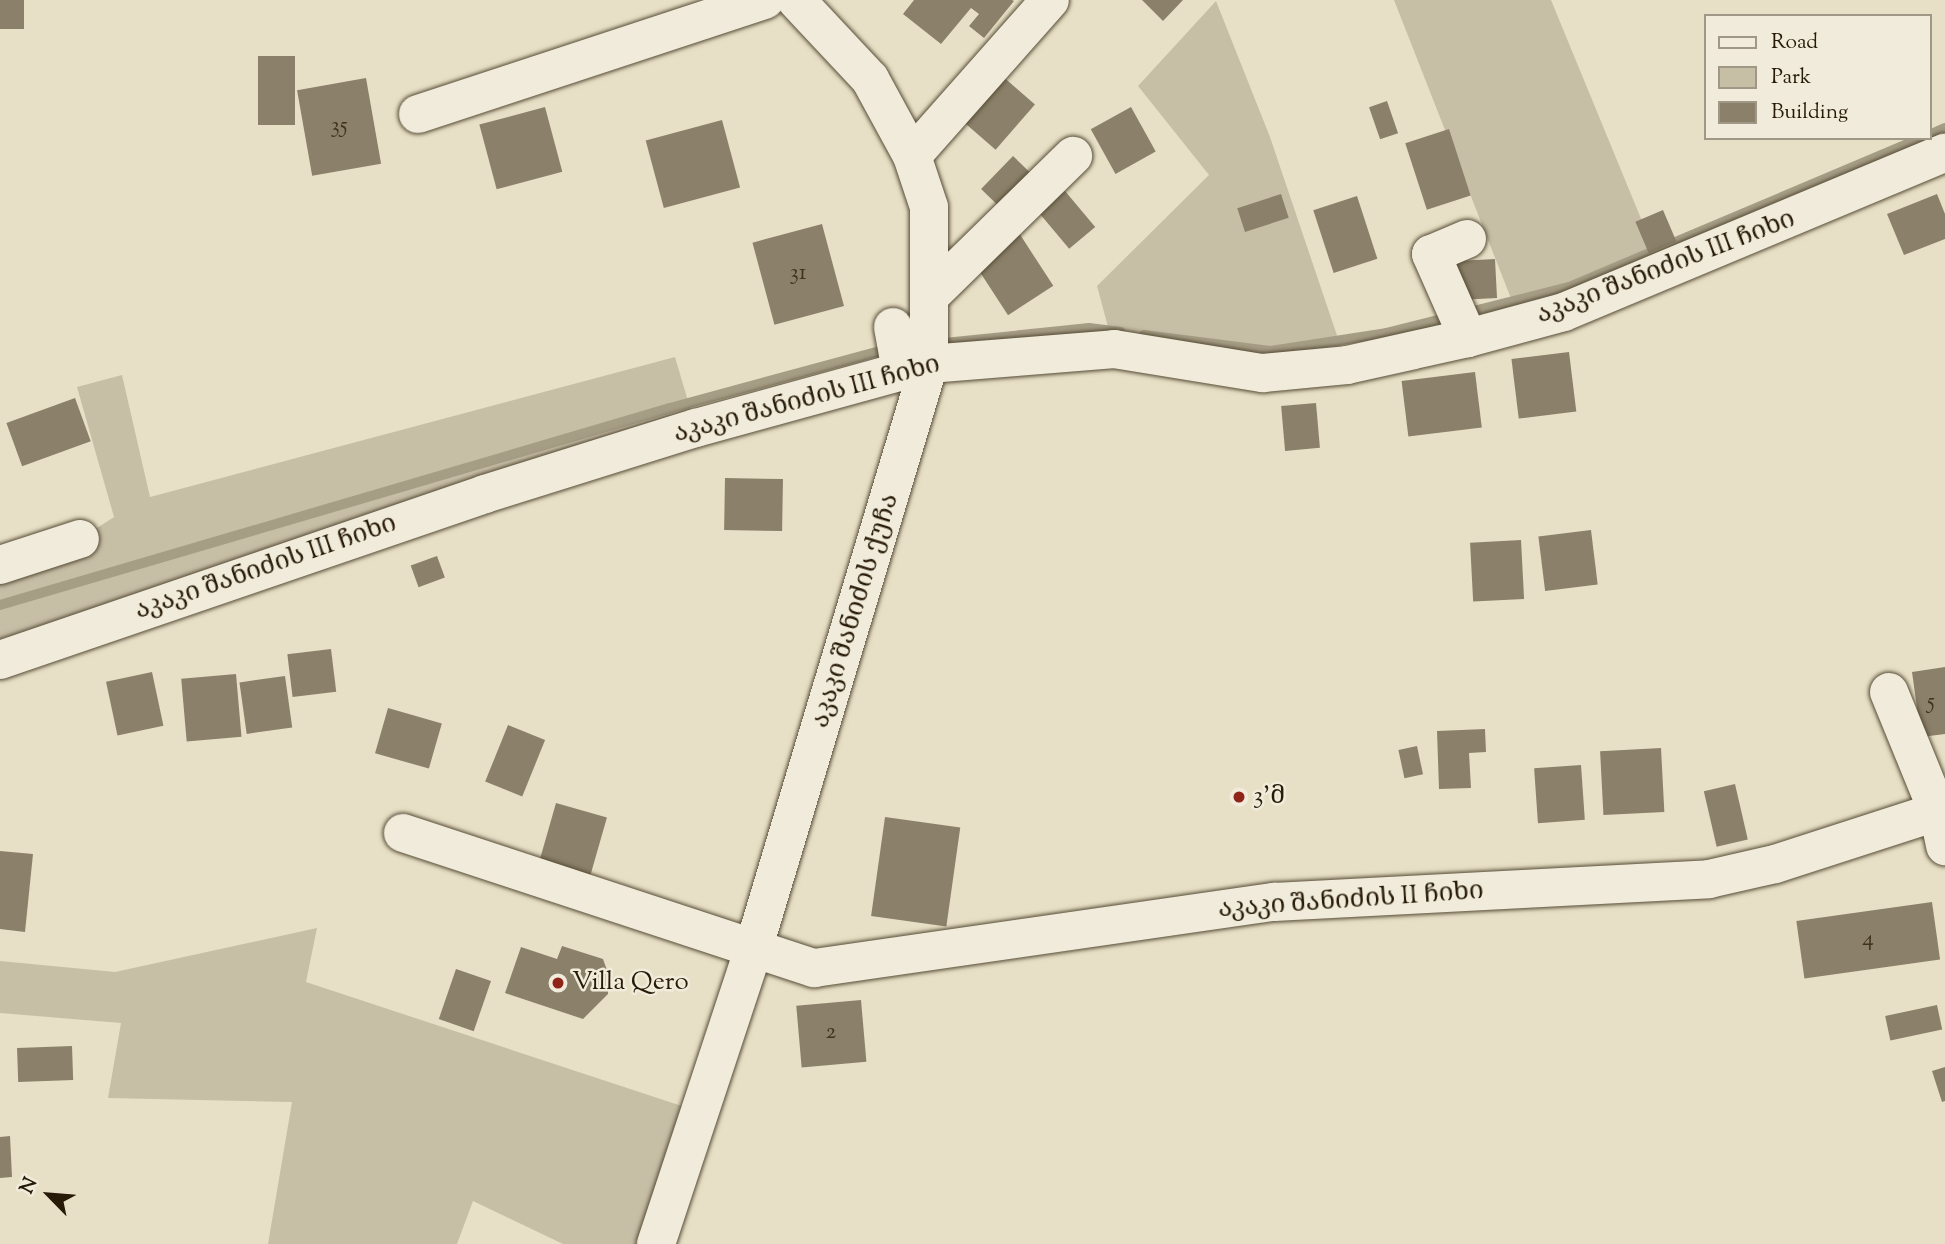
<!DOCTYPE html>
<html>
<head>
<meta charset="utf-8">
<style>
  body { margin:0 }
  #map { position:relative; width:1945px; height:1244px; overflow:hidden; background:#e8e0c6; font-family:"Sorts Mill Goudy","Noto Serif Georgian",serif }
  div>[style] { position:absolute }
  .green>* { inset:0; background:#c7bea6 }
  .stream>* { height:10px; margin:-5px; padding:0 5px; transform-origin:5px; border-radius:5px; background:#a69d85 }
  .building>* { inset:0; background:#8b816a; transform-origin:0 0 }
  .roads { filter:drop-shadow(0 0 2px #574c37) drop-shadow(0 0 2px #574c37) }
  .minor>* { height:38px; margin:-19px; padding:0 19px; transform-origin:19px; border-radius:19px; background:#f0ebda }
  .dots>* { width:19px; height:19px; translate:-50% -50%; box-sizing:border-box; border:4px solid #f0ebda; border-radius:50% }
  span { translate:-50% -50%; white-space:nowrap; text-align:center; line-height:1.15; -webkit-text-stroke:5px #f0ebda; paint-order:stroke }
  .number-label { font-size:23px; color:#403420 }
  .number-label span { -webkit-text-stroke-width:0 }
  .street-label { font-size:26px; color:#271a07 }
  .poi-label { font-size:26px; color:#271a07 }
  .left { translate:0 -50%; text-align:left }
  .legend { position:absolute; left:1704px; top:14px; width:228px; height:126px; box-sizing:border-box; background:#f0ebda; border:2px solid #a09786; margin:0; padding:9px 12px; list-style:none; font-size:21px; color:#271a07 }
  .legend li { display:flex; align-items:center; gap:14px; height:35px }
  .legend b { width:35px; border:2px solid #a09786 }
  .north { position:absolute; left:14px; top:1160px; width:70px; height:70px; -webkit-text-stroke:5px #f0ebda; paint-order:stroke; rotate:295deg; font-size:19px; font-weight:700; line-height:28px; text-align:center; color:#271a07 }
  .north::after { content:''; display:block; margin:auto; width:24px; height:32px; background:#271a07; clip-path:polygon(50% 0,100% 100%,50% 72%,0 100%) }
</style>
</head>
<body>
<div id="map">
  <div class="green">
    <div style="clip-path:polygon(1394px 0,1551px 0,1663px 272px,1521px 324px)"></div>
    <div style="clip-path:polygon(1216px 1px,1270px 137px,1347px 365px,1114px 349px,1097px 286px,1209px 175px,1138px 86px)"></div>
    <div style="clip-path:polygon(675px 357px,696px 428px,0 660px,0 565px,80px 539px,114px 517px,77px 387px,122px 375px,150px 497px)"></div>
    <div style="clip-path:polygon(317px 928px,306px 982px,700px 1112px,656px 1244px,563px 1244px,473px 1201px,457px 1244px,268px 1244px,292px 1102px,108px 1098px,121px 1023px,0 1013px,0 961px,115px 972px)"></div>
  </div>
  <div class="stream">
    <div style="left:1929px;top:135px;width:17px;rotate:-24deg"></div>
    <div style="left:1144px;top:335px;width:127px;rotate:7.2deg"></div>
    <div style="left:1270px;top:351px;width:117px;rotate:-8.8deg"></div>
    <div style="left:1386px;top:333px;width:189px;rotate:-14.1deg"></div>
    <div style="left:1569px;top:287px;width:383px;rotate:-22.9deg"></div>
    <div style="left:935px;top:344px;width:155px;rotate:-5.9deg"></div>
    <div style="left:1089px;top:328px;width:32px;rotate:7deg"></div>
    <div style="left:0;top:605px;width:698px;rotate:-16.38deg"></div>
    <div style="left:670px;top:408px;width:229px;rotate:-15.2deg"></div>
  </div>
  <div class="building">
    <div style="left:0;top:0;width:24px;height:29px"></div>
    <div style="clip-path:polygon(914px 0,1012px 0,1014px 1px,984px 38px,969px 26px,979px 14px,971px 8px,941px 44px,903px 14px)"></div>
    <div style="clip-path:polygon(1142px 0,1183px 0,1163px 21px)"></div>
    <div style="left:258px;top:56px;width:37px;height:69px"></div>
    <div style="left:1001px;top:75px;width:45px;height:60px;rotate:41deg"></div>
    <div style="left:366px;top:78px;width:87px;height:70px;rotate:80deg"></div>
    <div style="left:1387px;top:101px;width:34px;height:19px;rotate:71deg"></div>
    <div style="left:545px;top:107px;width:67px;height:68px;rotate:75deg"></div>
    <div style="left:1131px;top:107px;width:51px;height:46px;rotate:61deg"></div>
    <div style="left:722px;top:120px;width:70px;height:79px;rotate:75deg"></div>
    <div style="left:1449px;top:129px;width:70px;height:46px;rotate:72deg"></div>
    <div style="left:1013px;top:156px;width:32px;height:46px;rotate:44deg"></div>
    <div style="left:1065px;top:191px;width:47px;height:34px;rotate:50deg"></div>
    <div style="left:1281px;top:194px;width:25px;height:46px;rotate:72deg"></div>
    <div style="clip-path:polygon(1937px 194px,1945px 214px,1945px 239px,1904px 255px,1887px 214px)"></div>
    <div style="left:1357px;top:196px;width:66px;height:46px;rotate:72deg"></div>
    <div style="left:1663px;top:210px;width:34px;height:30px;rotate:67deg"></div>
    <div style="left:822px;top:224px;width:85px;height:72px;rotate:75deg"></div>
    <div style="left:1019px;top:233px;width:63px;height:54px;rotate:57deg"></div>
    <div style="left:1495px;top:259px;width:39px;height:38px;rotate:87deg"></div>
    <div style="left:1569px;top:352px;width:60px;height:58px;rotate:83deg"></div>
    <div style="left:1475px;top:372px;width:56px;height:74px;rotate:83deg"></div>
    <div style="left:75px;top:398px;width:46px;height:73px;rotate:70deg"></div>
    <div style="left:1316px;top:403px;width:45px;height:35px;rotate:85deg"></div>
    <div style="left:725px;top:478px;width:58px;height:52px;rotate:1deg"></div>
    <div style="left:1591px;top:530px;width:55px;height:53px;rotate:83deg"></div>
    <div style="left:1521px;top:540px;width:59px;height:51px;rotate:87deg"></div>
    <div style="left:437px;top:556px;width:23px;height:28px;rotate:70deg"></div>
    <div style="left:331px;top:649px;width:43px;height:44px;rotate:83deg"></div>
    <div style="clip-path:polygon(1945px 667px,1945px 734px,1921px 737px,1912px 672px)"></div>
    <div style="left:152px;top:672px;width:55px;height:47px;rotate:78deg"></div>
    <div style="left:236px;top:674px;width:63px;height:55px;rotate:85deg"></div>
    <div style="left:285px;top:676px;width:52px;height:46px;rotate:82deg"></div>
    <div style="left:388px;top:708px;width:56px;height:47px;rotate:16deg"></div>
    <div style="left:508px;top:725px;width:40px;height:61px;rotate:22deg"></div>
    <div style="clip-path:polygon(1485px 729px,1486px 752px,1469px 753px,1471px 788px,1439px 789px,1437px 731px)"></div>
    <div style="left:1417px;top:746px;width:29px;height:19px;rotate:78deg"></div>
    <div style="left:1661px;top:748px;width:64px;height:61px;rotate:87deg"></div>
    <div style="left:1581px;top:765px;width:55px;height:47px;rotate:86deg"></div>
    <div style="left:1735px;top:784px;width:57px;height:32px;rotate:77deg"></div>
    <div style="left:556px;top:803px;width:53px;height:67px;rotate:16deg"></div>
    <div style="left:885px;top:817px;width:76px;height:100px;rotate:8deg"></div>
    <div style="clip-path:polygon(0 851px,33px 854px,25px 932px,0 929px)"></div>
    <div style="left:1932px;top:902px;width:58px;height:137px;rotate:82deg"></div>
    <div style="clip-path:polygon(562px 946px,603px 959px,608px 973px,608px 994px,583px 1019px,505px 993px,521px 947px,557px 959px)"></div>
    <div style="left:456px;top:969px;width:37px;height:53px;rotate:19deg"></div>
    <div style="left:861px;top:1000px;width:62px;height:65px;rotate:85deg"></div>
    <div style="left:1937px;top:1005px;width:25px;height:53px;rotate:78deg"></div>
    <div style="left:72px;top:1046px;width:34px;height:55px;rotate:88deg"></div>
    <div style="clip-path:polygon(1945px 1067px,1945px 1101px,1942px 1102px,1932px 1071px)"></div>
    <div style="clip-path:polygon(10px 1136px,12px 1177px,0 1178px,0 1137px)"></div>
  </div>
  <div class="roads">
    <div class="minor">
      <div style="left:418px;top:114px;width:365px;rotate:-18.2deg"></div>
      <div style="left:912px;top:156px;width:208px;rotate:-48.5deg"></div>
      <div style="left:1467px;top:239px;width:39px;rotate:157deg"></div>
      <div style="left:1431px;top:254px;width:92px;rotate:66.2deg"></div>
      <div style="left:931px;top:295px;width:199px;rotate:-44.4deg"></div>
      <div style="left:893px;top:327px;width:45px;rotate:79.7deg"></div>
      <div style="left:0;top:565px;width:84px;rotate:-18deg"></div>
      <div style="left:0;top:660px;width:513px;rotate:-18.89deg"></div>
      <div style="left:485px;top:494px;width:221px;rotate:-17.4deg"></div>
      <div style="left:696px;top:428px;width:242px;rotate:-15.4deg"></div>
      <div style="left:929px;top:364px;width:186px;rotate:-4.6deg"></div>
      <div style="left:1114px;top:349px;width:151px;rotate:9.2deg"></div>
      <div style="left:1263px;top:373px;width:84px;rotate:-5.4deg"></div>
      <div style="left:1347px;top:365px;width:124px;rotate:-12.6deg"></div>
      <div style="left:1468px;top:338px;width:99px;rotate:-15.2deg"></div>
      <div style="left:1564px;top:312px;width:413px;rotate:-22.7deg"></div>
      <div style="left:1889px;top:692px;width:130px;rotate:67.8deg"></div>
      <div style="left:1938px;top:812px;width:35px;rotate:78deg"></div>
      <div style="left:403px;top:833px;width:433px;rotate:18.2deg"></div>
      <div style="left:814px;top:968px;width:465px;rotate:-8.2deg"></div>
      <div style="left:1274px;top:902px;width:436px;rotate:-3deg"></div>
      <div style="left:1709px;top:879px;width:68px;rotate:-12.8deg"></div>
      <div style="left:1775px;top:864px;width:179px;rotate:-17.9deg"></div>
      <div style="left:656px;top:1244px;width:310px;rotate:-71.7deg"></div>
      <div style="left:753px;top:950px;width:612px;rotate:-73.28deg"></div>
      <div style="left:929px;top:364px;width:157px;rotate:-90deg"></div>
      <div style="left:929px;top:207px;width:54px;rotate:-108.4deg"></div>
      <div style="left:912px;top:156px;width:88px;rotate:-118.6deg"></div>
      <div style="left:870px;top:79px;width:108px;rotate:-133.1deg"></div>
    </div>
  </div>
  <div class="dots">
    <div style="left:1239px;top:797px;background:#8f2418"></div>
    <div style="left:558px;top:983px;background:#8f2418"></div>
  </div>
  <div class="number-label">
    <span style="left:339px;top:127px">35</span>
    <span style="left:798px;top:274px">31</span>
    <span style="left:1931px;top:703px">5</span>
    <span style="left:1868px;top:940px">4</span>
    <span style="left:831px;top:1033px">2</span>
  </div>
  <div class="street-label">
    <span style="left:1666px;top:268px;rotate:-21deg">აკაკი შანიძის III ჩიხი</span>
    <span style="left:807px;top:400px;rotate:-15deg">აკაკი შანიძის III ჩიხი</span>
    <span style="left:266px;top:568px;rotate:-19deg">აკაკი შანიძის III ჩიხი</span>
    <span style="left:856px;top:611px;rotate:-73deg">აკაკი შანიძის ქუჩა</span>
    <span style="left:1351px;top:901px;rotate:-4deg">აკაკი შანიძის II ჩიხი</span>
  </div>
  <div class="poi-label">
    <span class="left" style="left:1253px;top:797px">3'მ</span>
    <span class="left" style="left:572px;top:983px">Villa Qero</span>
  </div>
  <ul class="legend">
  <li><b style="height:9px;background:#f0ebda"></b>Road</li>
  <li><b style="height:19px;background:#c7bea6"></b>Park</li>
  <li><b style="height:19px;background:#8b816a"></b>Building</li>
  </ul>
  <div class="north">N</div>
</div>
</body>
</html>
